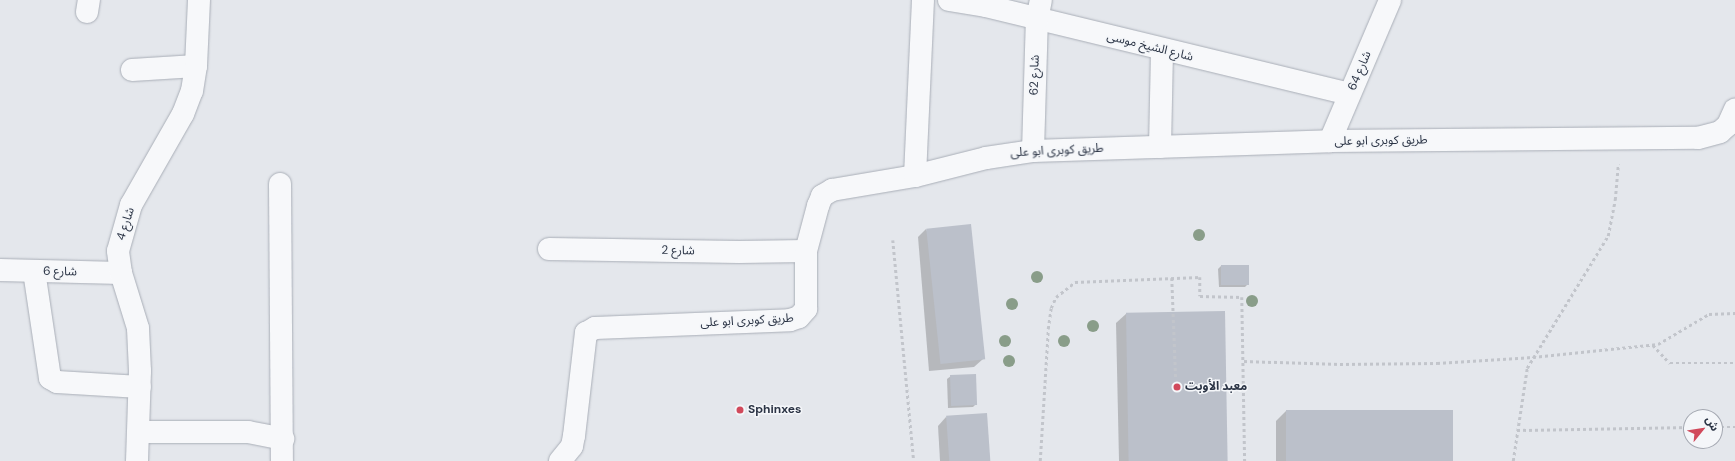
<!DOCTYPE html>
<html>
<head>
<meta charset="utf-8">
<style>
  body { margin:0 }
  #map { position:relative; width:1735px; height:461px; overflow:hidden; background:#e4e7ec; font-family:"DM Sans","Noto Sans Arabic",sans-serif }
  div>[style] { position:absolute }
  .shadow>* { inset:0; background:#0003 }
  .building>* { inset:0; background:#bbc0ca; transform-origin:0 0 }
  .path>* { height:2.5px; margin-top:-1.25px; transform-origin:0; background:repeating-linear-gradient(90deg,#c2c5cb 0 3px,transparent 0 6px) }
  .roads { filter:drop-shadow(0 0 1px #a9aeb7) drop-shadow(0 0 1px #a9aeb7) }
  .minor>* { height:22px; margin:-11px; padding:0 11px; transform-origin:11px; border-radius:11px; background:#f7f8fa }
  .trees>* { width:12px; height:12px; margin:-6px; border-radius:50%; background:#899d89 }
  .dots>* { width:11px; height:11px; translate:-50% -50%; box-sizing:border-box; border:2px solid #f4f6f9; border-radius:50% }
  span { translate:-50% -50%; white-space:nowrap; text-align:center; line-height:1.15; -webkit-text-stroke:3px #f4f6f9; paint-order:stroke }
  .street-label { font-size:12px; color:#2b3445 }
  .poi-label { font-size:12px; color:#2b3445; font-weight:700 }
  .left { translate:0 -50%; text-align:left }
  .north { position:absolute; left:1683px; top:409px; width:40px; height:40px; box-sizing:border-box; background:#f4f6f9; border:1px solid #a4a8b1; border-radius:50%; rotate:60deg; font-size:11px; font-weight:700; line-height:16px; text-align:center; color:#2b3445 }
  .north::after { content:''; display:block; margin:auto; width:14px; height:18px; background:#d1495b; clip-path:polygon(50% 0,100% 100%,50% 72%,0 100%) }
</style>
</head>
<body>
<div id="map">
  <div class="shadow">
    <div style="clip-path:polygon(926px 229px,983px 359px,974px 367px,929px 371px,918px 237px)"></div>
    <div style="clip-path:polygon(1221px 266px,1248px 284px,1245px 287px,1219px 287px,1218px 269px)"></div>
    <div style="clip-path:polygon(1127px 313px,1226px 461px,1119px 461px,1116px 323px)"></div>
    <div style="clip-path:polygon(951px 376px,976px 404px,973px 407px,948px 408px,947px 379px)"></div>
    <div style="clip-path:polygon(1286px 411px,1452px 461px,1276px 461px,1276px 421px)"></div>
    <div style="clip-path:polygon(946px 417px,989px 461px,940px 461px,938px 426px)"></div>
  </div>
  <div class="building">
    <div style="left:971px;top:224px;width:136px;height:45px;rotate:84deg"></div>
    <div style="left:1221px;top:265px;width:28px;height:20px"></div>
    <div style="left:1225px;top:311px;width:150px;height:99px;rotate:89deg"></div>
    <div style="left:976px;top:374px;width:31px;height:26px;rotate:88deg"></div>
    <div style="left:1286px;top:410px;width:167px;height:51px"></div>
    <div style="left:987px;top:413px;width:48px;height:41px;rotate:86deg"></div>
  </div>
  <div class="path">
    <div style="left:893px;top:240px;width:222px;rotate:84.6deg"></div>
    <div style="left:1172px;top:278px;width:102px;rotate:87.8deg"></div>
    <div style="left:1653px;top:345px;width:25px;rotate:47deg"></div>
    <div style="left:1670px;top:363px;width:65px"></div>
    <div style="left:1244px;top:361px;width:96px;rotate:1.8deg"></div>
    <div style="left:1340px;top:364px;width:97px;rotate:-0.6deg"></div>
    <div style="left:1437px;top:363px;width:96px;rotate:-3.6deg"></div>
    <div style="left:1533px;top:357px;width:126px;rotate:-5.9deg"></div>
    <div style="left:1658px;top:344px;width:59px;rotate:-30.5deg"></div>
    <div style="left:1709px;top:314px;width:26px;rotate:-2deg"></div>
    <div style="left:1715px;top:427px;width:20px"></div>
    <div style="left:1517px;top:430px;width:174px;rotate:-1deg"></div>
    <div style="left:1040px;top:461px;width:132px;rotate:-86.5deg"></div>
    <div style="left:1048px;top:329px;width:21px;rotate:-82deg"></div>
    <div style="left:1051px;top:308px;width:12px;rotate:-66deg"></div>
    <div style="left:1056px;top:297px;width:24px;rotate:-38deg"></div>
    <div style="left:1075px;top:282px;width:125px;rotate:-2.3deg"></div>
    <div style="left:1200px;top:277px;width:19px;rotate:90deg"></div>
    <div style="left:1200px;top:296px;width:42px;rotate:1.4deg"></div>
    <div style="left:1242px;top:297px;width:164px;rotate:89deg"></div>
    <div style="left:1513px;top:461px;width:94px;rotate:-81.4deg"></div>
    <div style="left:1527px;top:368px;width:155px;rotate:-58.5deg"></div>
    <div style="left:1608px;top:236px;width:37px;rotate:-79deg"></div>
    <div style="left:1615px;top:200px;width:36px;rotate:-85deg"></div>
  </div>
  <div class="roads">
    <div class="minor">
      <div style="left:949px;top:0;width:37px;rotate:9deg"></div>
      <div style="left:986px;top:6px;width:374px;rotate:13.6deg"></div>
      <div style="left:87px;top:12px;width:12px;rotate:-81deg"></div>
      <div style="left:132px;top:70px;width:64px;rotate:-3.6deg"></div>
      <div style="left:1330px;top:141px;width:153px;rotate:-66.9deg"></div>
      <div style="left:1160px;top:147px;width:97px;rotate:-88.8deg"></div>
      <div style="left:1033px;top:151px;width:131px;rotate:-88.3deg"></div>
      <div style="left:1037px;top:20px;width:20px;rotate:-79deg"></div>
      <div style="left:915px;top:176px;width:176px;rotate:-87.4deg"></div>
      <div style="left:280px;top:184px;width:277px;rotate:89.6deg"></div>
      <div style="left:549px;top:249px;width:190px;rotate:0.9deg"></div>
      <div style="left:739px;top:252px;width:67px;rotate:-0.9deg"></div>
      <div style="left:0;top:270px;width:121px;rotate:1.4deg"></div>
      <div style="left:34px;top:271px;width:108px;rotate:81.5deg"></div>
      <div style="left:50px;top:378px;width:8px;rotate:30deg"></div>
      <div style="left:57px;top:382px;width:83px;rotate:3.4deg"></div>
      <div style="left:139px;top:432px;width:109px"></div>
      <div style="left:248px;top:432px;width:36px;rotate:11deg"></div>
      <div style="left:137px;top:461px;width:90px;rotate:-88.1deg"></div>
      <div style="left:140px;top:371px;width:43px;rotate:-92.7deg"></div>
      <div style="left:138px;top:328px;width:58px;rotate:-107.2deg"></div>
      <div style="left:121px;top:273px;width:22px;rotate:-98deg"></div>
      <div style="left:118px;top:251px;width:48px;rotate:-74.2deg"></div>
      <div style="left:131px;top:205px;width:105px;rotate:-60.3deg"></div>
      <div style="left:183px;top:114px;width:25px;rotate:-69deg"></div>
      <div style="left:192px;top:91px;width:25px;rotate:-81deg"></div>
      <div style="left:196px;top:66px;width:66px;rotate:-87.4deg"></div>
      <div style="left:560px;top:461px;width:19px;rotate:-51deg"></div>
      <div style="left:572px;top:446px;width:10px;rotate:-79deg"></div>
      <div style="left:574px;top:436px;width:104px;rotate:-83.4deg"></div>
      <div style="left:586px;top:333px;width:10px;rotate:-29deg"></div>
      <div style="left:595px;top:328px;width:195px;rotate:-2.3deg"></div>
      <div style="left:790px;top:320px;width:9px;rotate:-18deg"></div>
      <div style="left:799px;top:317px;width:11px;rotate:-49deg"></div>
      <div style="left:806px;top:309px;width:58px;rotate:-90deg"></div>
      <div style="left:806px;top:251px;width:47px;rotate:-75.1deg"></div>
      <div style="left:818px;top:206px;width:11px;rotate:-68deg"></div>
      <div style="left:822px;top:196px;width:12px;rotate:-31deg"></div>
      <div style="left:832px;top:190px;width:84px;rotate:-9.6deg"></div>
      <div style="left:915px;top:176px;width:73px;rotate:-14.2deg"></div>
      <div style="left:986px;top:158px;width:48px;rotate:-8.5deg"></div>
      <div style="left:1033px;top:151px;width:297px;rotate:-1.9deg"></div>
      <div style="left:1330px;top:141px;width:368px;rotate:-0.5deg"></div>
      <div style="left:1698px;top:138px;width:23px;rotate:-15deg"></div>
      <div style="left:1720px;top:132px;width:11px;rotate:-41deg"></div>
      <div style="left:1728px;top:125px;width:17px;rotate:-66deg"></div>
    </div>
  </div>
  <div class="trees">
    <div style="left:1199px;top:235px"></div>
    <div style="left:1037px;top:277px"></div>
    <div style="left:1252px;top:301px"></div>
    <div style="left:1012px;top:304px"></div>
    <div style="left:1093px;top:326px"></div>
    <div style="left:1005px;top:341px"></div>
    <div style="left:1064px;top:341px"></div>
    <div style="left:1009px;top:361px"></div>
  </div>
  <div class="dots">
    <div style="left:1177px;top:387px;background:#d1495b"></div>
    <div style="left:740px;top:410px;background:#d1495b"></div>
  </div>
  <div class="street-label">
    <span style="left:1150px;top:47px;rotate:14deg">شارع الشيخ موسى</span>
    <span style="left:1360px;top:71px;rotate:-67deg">شارع 64</span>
    <span style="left:1035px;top:75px;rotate:-88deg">شارع 62</span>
    <span style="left:1381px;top:141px;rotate:-1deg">طريق كوبرى ابو على</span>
    <span style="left:1057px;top:151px;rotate:-3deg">طريق كوبرى ابو على</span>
    <span style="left:126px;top:224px;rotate:-72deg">شارع 4</span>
    <span style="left:678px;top:251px;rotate:1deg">شارع 2</span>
    <span style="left:60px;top:272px;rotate:1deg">شارع 6</span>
    <span style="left:747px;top:321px;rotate:-3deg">طريق كوبرى ابو على</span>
  </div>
  <div class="poi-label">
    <span class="left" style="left:1185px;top:387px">معبد الأوبت</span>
    <span class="left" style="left:748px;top:410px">Sphinxes</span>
  </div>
  <div class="north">ش</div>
</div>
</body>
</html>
